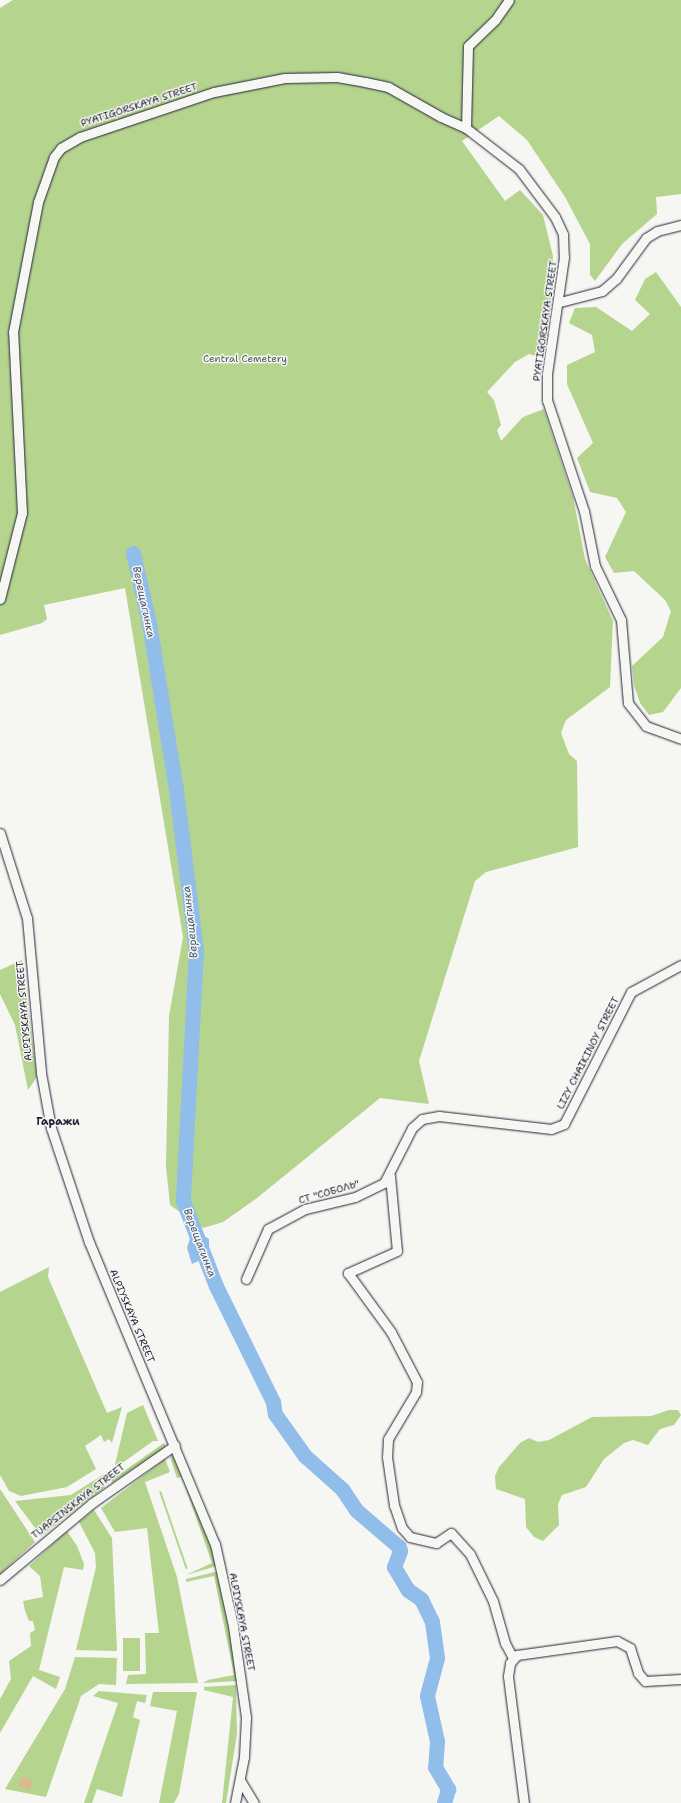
<!DOCTYPE html>
<html>
<head>
<meta charset="utf-8">
<style>
  body { margin:0 }
  #map { position:relative; width:681px; height:1803px; overflow:hidden; background:#f6f6f2; font-family:"Shantell Sans",sans-serif }
  div>[style] { position:absolute }
  .green>* { inset:0; background:#b5d48d; transform-origin:0 0 }
  .water>* { inset:0; background:#90bde9 }
  .river>* { height:15px; margin:-7.5px; padding:0 7.5px; transform-origin:7.5px; border-radius:7.5px; background:#90bde9 }
  .building>* { inset:0; background:#ddb78e; transform-origin:0 0 }
  .roads { filter:drop-shadow(0 0 1px #22223b) drop-shadow(0 0 1px #22223b) }
  .minor>* { height:9px; margin:-4.5px; padding:0 4.5px; transform-origin:4.5px; border-radius:4.5px; background:#f6f6f2 }
  span { translate:-50% -50%; white-space:nowrap; text-align:center; line-height:1.15; -webkit-text-stroke:3px #f6f6f2; paint-order:stroke }
  .street-label { font-size:10px; color:#22223b }
  .park-label { font-size:10px; color:#4e5754 }
  .water-label { font-size:11px; color:#485878; font-style:italic }
  .neighbourhood-label { font-size:11px; color:#22223b; font-weight:700 }
</style>
</head>
<body>
<div id="map">
  <div class="green">
    <div style="clip-path:polygon(13px 0,681px 0,681px 194px,656px 197px,657px 214px,622px 244px,595px 281px,590px 275px,590px 244px,565px 197px,527px 140px,499px 116px,462px 141px,505px 201px,520px 190px,543px 215px,553px 256px,549px 335px,543px 358px,529px 354px,515px 362px,487px 392px,494px 400px,501px 425px,497px 430px,501px 441px,523px 417px,544px 409px,573px 497px,585px 559px,613px 621px,610px 687px,566px 720px,561px 733px,569px 754px,577px 761px,578px 847px,486px 872px,475px 881px,419px 1061px,429px 1104px,380px 1098px,257px 1198px,223px 1222px,203px 1228px,170px 1205px,166px 1166px,169px 1016px,183px 937px,125px 588px,44px 605px,47px 619px,42px 623px,0 635px,0 8px)"></div>
    <div style="clip-path:polygon(656px 272px,681px 307px,681px 688px,663px 712px,649px 715px,640px 703px,634px 685px,632px 666px,663px 637px,671px 611px,665px 600px,634px 571px,614px 573px,605px 557px,626px 512px,617px 498px,590px 492px,577px 458px,593px 443px,567px 384px,567px 365px,595px 352px,592px 335px,569px 323px,575px 308px,596px 307px,632px 331px,650px 314px,635px 300px,645px 279px)"></div>
    <div style="clip-path:polygon(22px 960px,37px 1077px,28px 1090px,15px 1025px,0 994px,0 970px)"></div>
    <div style="clip-path:polygon(49px 1267px,48px 1277px,107px 1413px,122px 1407px,112px 1443px,109px 1439px,104px 1442px,101px 1435px,85px 1446px,96px 1469px,67px 1487px,21px 1496px,9px 1491px,0 1475px,0 1292px)"></div>
    <div style="clip-path:polygon(143px 1405px,158px 1441px,153px 1441px,114px 1469px,127px 1413px)"></div>
    <div style="clip-path:polygon(669px 1410px,678px 1410px,681px 1415px,674px 1425px,660px 1429px,648px 1445px,633px 1440px,624px 1443px,604px 1459px,586px 1487px,562px 1495px,558px 1504px,559px 1525px,543px 1541px,534px 1537px,526px 1527px,525px 1499px,496px 1489px,495px 1476px,499px 1467px,520px 1443px,529px 1438px,538px 1442px,549px 1440px,592px 1417px,651px 1416px)"></div>
    <div style="clip-path:polygon(164px 1443px,166px 1447px,112px 1483px,111px 1480px)"></div>
    <div style="clip-path:polygon(176px 1455px,211px 1541px,217px 1566px,186px 1575px,212px 1563px,182px 1477px,177px 1478px,170px 1457px)"></div>
    <div style="clip-path:polygon(165px 1459px,170px 1472px,145px 1482px,177px 1577px,198px 1683px,126px 1684px,128px 1675px,146px 1674px,145px 1633px,159px 1633px,147px 1528px,115px 1532px,101px 1508px)"></div>
    <div style="clip-path:polygon(104px 1474px,105px 1487px,41px 1536px,15px 1501px,71px 1495px)"></div>
    <div style="clip-path:polygon(0 1489px,35px 1542px,0 1574px)"></div>
    <div style="left:161px;top:1491px;width:82px;height:2px;rotate:71deg"></div>
    <div style="clip-path:polygon(94px 1510px,112px 1538px,117px 1651px,76px 1650px,96px 1567px,95px 1553px,79px 1522px)"></div>
    <div style="clip-path:polygon(67px 1531px,77px 1546px,84px 1564px,83px 1570px,64px 1567px,39px 1670px,60px 1677px,56px 1689px,33px 1676px,0 1733px,0 1699px,11px 1679px,9px 1661px,31px 1646px,30px 1633px,35px 1630px,33px 1621px,29px 1621px,25px 1611px,23px 1601px,43px 1597px,40px 1576px,29px 1566px)"></div>
    <div style="clip-path:polygon(219px 1571px,239px 1681px,203px 1683px,208px 1680px,234px 1675px,214px 1576px,186px 1582px,186px 1579px)"></div>
    <div style="left:123px;top:1638px;width:17px;height:33px"></div>
    <div style="clip-path:polygon(75px 1657px,117px 1658px,116px 1685px,99px 1684px,81px 1696px,46px 1797px,5px 1789px,65px 1689px)"></div>
    <div style="clip-path:polygon(236px 1685px,237px 1734px,226px 1803px,222px 1803px,233px 1697px,204px 1690px,204px 1687px)"></div>
    <div style="clip-path:polygon(99px 1691px,147px 1695px,145px 1703px,137px 1701px,133px 1717px,140px 1720px,122px 1797px,97px 1789px,92px 1803px,84px 1803px,118px 1703px,93px 1696px)"></div>
    <div style="clip-path:polygon(153px 1692px,197px 1692px,179px 1794px,174px 1803px,159px 1803px,177px 1711px,150px 1706px)"></div>
  </div>
  <div class="water">
    <div style="clip-path:polygon(201px 1234px,209px 1239px,209px 1256px,192px 1264px,187px 1248px,190px 1238px)"></div>
  </div>
  <div class="river">
    <div style="left:133px;top:553px;width:72px;rotate:77.1deg"></div>
    <div style="left:149px;top:623px;width:169px;rotate:80.8deg"></div>
    <div style="left:176px;top:790px;width:161px;rotate:82.9deg"></div>
    <div style="left:196px;top:950px;width:251px;rotate:93deg"></div>
    <div style="left:183px;top:1201px;width:91px;rotate:68.8deg"></div>
    <div style="left:216px;top:1286px;width:129px;rotate:63.8deg"></div>
    <div style="left:273px;top:1402px;width:12px;rotate:81deg"></div>
    <div style="left:275px;top:1414px;width:52px;rotate:54.5deg"></div>
    <div style="left:305px;top:1456px;width:50px;rotate:41.7deg"></div>
    <div style="left:342px;top:1489px;width:25px;rotate:56deg"></div>
    <div style="left:356px;top:1510px;width:57px;rotate:40.7deg"></div>
    <div style="left:399px;top:1547px;width:4px;rotate:76deg"></div>
    <div style="left:400px;top:1551px;width:17px;rotate:111deg"></div>
    <div style="left:394px;top:1567px;width:27px;rotate:59deg"></div>
    <div style="left:408px;top:1590px;width:16px;rotate:35deg"></div>
    <div style="left:421px;top:1599px;width:25px;rotate:64deg"></div>
    <div style="left:432px;top:1622px;width:36px;rotate:82deg"></div>
    <div style="left:437px;top:1658px;width:39px;rotate:105deg"></div>
    <div style="left:427px;top:1696px;width:46px;rotate:77.5deg"></div>
    <div style="left:437px;top:1741px;width:26px;rotate:94deg"></div>
    <div style="left:435px;top:1767px;width:26px;rotate:59deg"></div>
    <div style="left:448px;top:1789px;width:15px;rotate:106deg"></div>
  </div>
  <div class="building">
    <div style="left:22px;top:1777px;width:12px;height:9px;rotate:24deg"></div>
  </div>
  <div class="roads">
    <div class="minor">
      <div style="left:466px;top:128px;width:82px;rotate:-88.6deg"></div>
      <div style="left:468px;top:46px;width:37px;rotate:-44deg"></div>
      <div style="left:495px;top:20px;width:24px;rotate:-55deg"></div>
      <div style="left:560px;top:302px;width:43px;rotate:-14.7deg"></div>
      <div style="left:602px;top:291px;width:18px;rotate:-41deg"></div>
      <div style="left:616px;top:279px;width:51px;rotate:-53.8deg"></div>
      <div style="left:646px;top:238px;width:13px;rotate:-32deg"></div>
      <div style="left:657px;top:231px;width:25px;rotate:-14deg"></div>
      <div style="left:0;top:599px;width:89px;rotate:-75.7deg"></div>
      <div style="left:22px;top:513px;width:181px;rotate:-92.8deg"></div>
      <div style="left:13px;top:332px;width:132px;rotate:-79.1deg"></div>
      <div style="left:38px;top:202px;width:48px;rotate:-70.4deg"></div>
      <div style="left:54px;top:157px;width:11px;rotate:-52deg"></div>
      <div style="left:61px;top:148px;width:22px;rotate:-30deg"></div>
      <div style="left:80px;top:137px;width:141px;rotate:-18.6deg"></div>
      <div style="left:214px;top:92px;width:72px;rotate:-11.2deg"></div>
      <div style="left:285px;top:78px;width:52px;rotate:-1.1deg"></div>
      <div style="left:337px;top:77px;width:28px;rotate:10deg"></div>
      <div style="left:365px;top:82px;width:24px;rotate:12deg"></div>
      <div style="left:388px;top:87px;width:61px;rotate:29.5deg"></div>
      <div style="left:441px;top:117px;width:27px;rotate:24deg"></div>
      <div style="left:466px;top:128px;width:67px;rotate:37.7deg"></div>
      <div style="left:519px;top:169px;width:60px;rotate:53.1deg"></div>
      <div style="left:555px;top:217px;width:19px;rotate:65deg"></div>
      <div style="left:563px;top:234px;width:23px;rotate:88deg"></div>
      <div style="left:564px;top:257px;width:118px;rotate:98.3deg"></div>
      <div style="left:547px;top:374px;width:26px;rotate:90deg"></div>
      <div style="left:547px;top:400px;width:117px;rotate:71.6deg"></div>
      <div style="left:584px;top:511px;width:56px;rotate:78.7deg"></div>
      <div style="left:595px;top:566px;width:60px;rotate:64.3deg"></div>
      <div style="left:621px;top:620px;width:83px;rotate:85.2deg"></div>
      <div style="left:628px;top:703px;width:29px;rotate:52deg"></div>
      <div style="left:646px;top:726px;width:37px;rotate:20deg"></div>
      <div style="left:0;top:833px;width:89px;rotate:72.4deg"></div>
      <div style="left:27px;top:918px;width:156px;rotate:84.8deg"></div>
      <div style="left:41px;top:1073px;width:56px;rotate:79.7deg"></div>
      <div style="left:51px;top:1128px;width:120px;rotate:71.6deg"></div>
      <div style="left:89px;top:1242px;width:327px;rotate:67.4deg"></div>
      <div style="left:215px;top:1544px;width:84px;rotate:77.6deg"></div>
      <div style="left:233px;top:1626px;width:92px;rotate:81.9deg"></div>
      <div style="left:246px;top:1717px;width:40px;rotate:92.9deg"></div>
      <div style="left:244px;top:1757px;width:47px;rotate:101.1deg"></div>
      <div style="left:390px;top:1176px;width:75px;rotate:84.7deg"></div>
      <div style="left:397px;top:1251px;width:54px;rotate:155.8deg"></div>
      <div style="left:348px;top:1273px;width:73px;rotate:53.9deg"></div>
      <div style="left:391px;top:1332px;width:56px;rotate:62.5deg"></div>
      <div style="left:417px;top:1382px;width:10px;rotate:96deg"></div>
      <div style="left:416px;top:1392px;width:55px;rotate:120.8deg"></div>
      <div style="left:388px;top:1439px;width:18px;rotate:93deg"></div>
      <div style="left:387px;top:1457px;width:49px;rotate:81.7deg"></div>
      <div style="left:394px;top:1505px;width:24px;rotate:71deg"></div>
      <div style="left:402px;top:1528px;width:12px;rotate:48deg"></div>
      <div style="left:410px;top:1537px;width:27px;rotate:13deg"></div>
      <div style="left:436px;top:1543px;width:18px;rotate:-34deg"></div>
      <div style="left:451px;top:1533px;width:28px;rotate:48deg"></div>
      <div style="left:470px;top:1554px;width:52px;rotate:63.9deg"></div>
      <div style="left:493px;top:1601px;width:44px;rotate:74.1deg"></div>
      <div style="left:505px;top:1643px;width:17px;rotate:62deg"></div>
      <div style="left:246px;top:1279px;width:55px;rotate:-66.3deg"></div>
      <div style="left:268px;top:1229px;width:42px;rotate:-28.4deg"></div>
      <div style="left:305px;top:1209px;width:51px;rotate:-13.5deg"></div>
      <div style="left:355px;top:1197px;width:32px;rotate:-26deg"></div>
      <div style="left:384px;top:1183px;width:62px;rotate:-63deg"></div>
      <div style="left:412px;top:1128px;width:13px;rotate:-42deg"></div>
      <div style="left:422px;top:1119px;width:17px;rotate:-10deg"></div>
      <div style="left:439px;top:1116px;width:113px;rotate:6.6deg"></div>
      <div style="left:551px;top:1129px;width:14px;rotate:-21deg"></div>
      <div style="left:564px;top:1124px;width:148px;rotate:-63.1deg"></div>
      <div style="left:631px;top:992px;width:57px;rotate:-28.4deg"></div>
      <div style="left:0;top:1580px;width:120px;rotate:-39.9deg"></div>
      <div style="left:92px;top:1503px;width:101px;rotate:-34.9deg"></div>
      <div style="left:240px;top:1780px;width:27px;rotate:59deg"></div>
      <div style="left:524px;top:1803px;width:128px;rotate:-97.2deg"></div>
      <div style="left:508px;top:1676px;width:13px;rotate:-81deg"></div>
      <div style="left:510px;top:1663px;width:11px;rotate:-49deg"></div>
      <div style="left:517px;top:1655px;width:101px;rotate:-8deg"></div>
      <div style="left:617px;top:1641px;width:15px;rotate:28deg"></div>
      <div style="left:630px;top:1648px;width:26px;rotate:72deg"></div>
      <div style="left:638px;top:1673px;width:11px;rotate:49deg"></div>
      <div style="left:645px;top:1681px;width:36px;rotate:-3deg"></div>
    </div>
  </div>
  <div class="street-label">
    <span style="left:139px;top:105px;rotate:-18deg">PYATIGORSKAYA STREET</span>
    <span style="left:545px;top:321px;rotate:-82deg">PYATIGORSKAYA STREET</span>
    <span style="left:24px;top:1011px;rotate:-95deg">ALPIYSKAYA STREET</span>
    <span style="left:588px;top:1053px;rotate:-63deg">LIZY CHAIKINOY STREET</span>
    <span style="left:329px;top:1192px;rotate:-16deg">СТ "СОБОЛЬ"</span>
    <span style="left:132px;top:1316px;rotate:67deg">ALPIYSKAYA STREET</span>
    <span style="left:78px;top:1501px;rotate:-38deg">TUAPSINSKAYA STREET</span>
    <span style="left:242px;top:1622px;rotate:79deg">ALPIYSKAYA STREET</span>
  </div>
  <div class="park-label">
    <span style="left:245px;top:359px">Central Cemetery</span>
  </div>
  <div class="water-label">
    <span style="left:143px;top:602px;rotate:78deg">Верещагинка</span>
    <span style="left:191px;top:922px;rotate:-96deg">Верещагинка</span>
    <span style="left:199px;top:1243px;rotate:69deg">Верещагинка</span>
  </div>
  <div class="neighbourhood-label">
    <span style="left:58px;top:1122px">Гаражи</span>
  </div>
</div>
</body>
</html>
